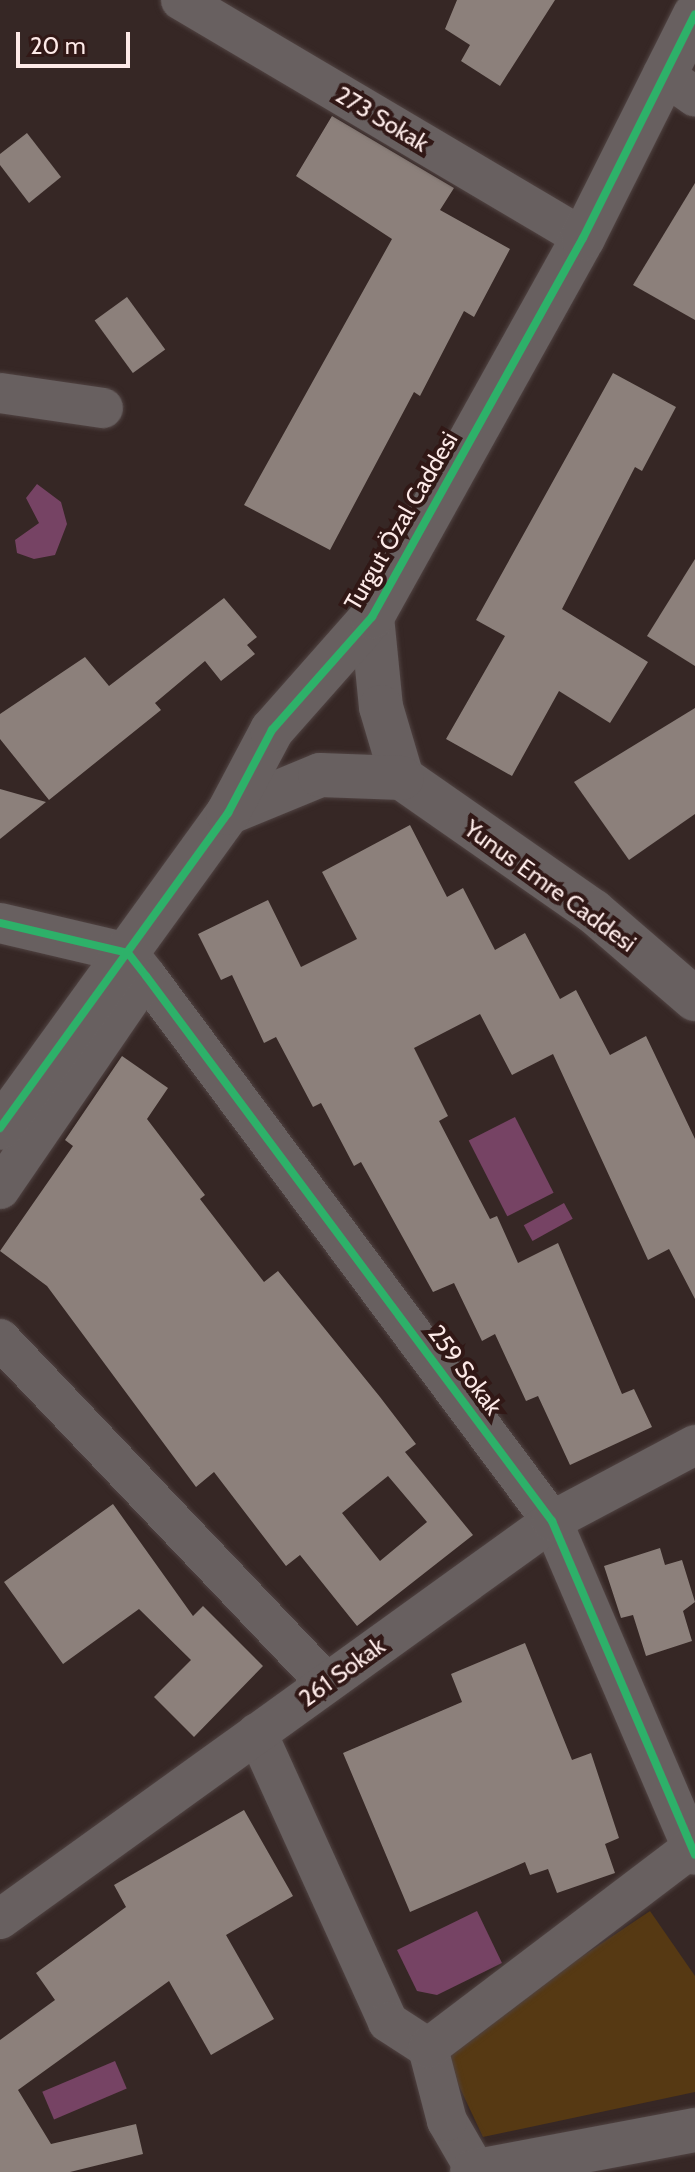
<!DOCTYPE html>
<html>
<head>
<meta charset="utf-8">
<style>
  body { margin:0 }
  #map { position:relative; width:695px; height:2172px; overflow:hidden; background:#362725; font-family:Cabin,sans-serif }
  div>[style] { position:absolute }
  .green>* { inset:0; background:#563913 }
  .water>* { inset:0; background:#764364; transform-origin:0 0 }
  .building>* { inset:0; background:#8c807b; transform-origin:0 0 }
  .roads { filter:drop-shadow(0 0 2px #504342) drop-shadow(0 0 2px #504342) }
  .minor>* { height:40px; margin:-20px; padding:0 20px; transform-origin:20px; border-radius:20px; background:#686060 }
  .tertiary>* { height:44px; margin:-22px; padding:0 22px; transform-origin:22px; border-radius:22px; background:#686060 }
  .cycleway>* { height:8px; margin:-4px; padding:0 4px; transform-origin:4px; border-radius:4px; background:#2db169 }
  span { translate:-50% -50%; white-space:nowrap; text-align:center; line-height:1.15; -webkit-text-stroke:8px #311816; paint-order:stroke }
  .street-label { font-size:24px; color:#fdeae8 }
  .scale { position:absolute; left:16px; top:32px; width:114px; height:36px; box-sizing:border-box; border:4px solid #fdeae8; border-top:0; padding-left:10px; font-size:24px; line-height:28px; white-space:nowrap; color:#fdeae8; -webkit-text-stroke:6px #311816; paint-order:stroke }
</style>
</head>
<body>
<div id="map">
  <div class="green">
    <div style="clip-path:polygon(650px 1911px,695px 1976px,695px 2092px,483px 2137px,442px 2050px)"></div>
  </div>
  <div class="water">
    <div style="clip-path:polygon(37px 484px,61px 502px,67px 524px,55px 555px,34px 559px,17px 553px,15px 540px,39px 523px,26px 498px)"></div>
    <div style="left:515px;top:1117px;width:85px;height:52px;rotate:63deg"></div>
    <div style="left:564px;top:1203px;width:18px;height:46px;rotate:61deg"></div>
    <div style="clip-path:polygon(477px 1911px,502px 1963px,437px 1995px,417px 1991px,397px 1950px)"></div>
    <div style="left:115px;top:2061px;width:30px;height:79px;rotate:67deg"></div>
  </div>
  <div class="building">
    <div style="clip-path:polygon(457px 0,555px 0,500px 86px,461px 61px,470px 45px,445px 29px)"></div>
    <div style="clip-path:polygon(332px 116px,454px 188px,440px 210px,510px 249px,474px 317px,464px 311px,420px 396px,414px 392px,330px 550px,244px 505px,392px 239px,296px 176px)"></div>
    <div style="clip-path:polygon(27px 133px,61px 177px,29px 203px,0 165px,0 154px)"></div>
    <div style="clip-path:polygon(695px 183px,695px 320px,633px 285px)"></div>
    <div style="left:127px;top:297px;width:65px;height:40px;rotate:54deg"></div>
    <div style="clip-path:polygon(613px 373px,676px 407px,642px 471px,635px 467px,562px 609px,648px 662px,610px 723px,559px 691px,512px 776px,446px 739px,505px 636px,476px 620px)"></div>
    <div style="clip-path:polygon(695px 559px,695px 666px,647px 636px)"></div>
    <div style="clip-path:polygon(224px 598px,257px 637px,247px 645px,255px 654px,221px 681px,205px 661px,155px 703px,161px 710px,49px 800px,0 739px,0 714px,85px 657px,109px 686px)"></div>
    <div style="clip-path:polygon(695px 708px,695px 814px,629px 860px,574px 782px)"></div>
    <div style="clip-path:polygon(0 789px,46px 802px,0 839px)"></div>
    <div style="clip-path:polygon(410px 825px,447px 897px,463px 888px,495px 950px,525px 933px,560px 999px,576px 990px,610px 1055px,646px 1036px,695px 1139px,695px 1299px,669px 1249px,648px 1260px,553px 1054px,512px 1075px,480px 1014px,414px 1048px,448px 1116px,439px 1121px,490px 1219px,497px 1216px,518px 1263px,558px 1243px,622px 1394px,634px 1389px,652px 1427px,570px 1465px,538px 1396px,526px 1401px,495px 1334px,482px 1341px,454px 1283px,433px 1292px,361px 1162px,354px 1166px,321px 1103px,313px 1107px,276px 1037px,264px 1043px,232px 975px,221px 980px,198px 934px,268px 900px,301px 967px,357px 939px,322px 872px)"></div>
    <div style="clip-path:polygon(evenodd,122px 1056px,168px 1088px,147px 1119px,205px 1195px,200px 1199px,264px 1282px,278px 1271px,380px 1397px,416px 1444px,405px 1452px,473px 1535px,357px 1626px,300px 1555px,286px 1566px,214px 1472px,196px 1487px,47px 1286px,0 1251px,73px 1146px,65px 1140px,122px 1056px,388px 1476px,427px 1522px,380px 1561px,342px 1513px,388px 1476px)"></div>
    <div style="clip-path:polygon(113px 1504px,193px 1616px,203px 1606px,263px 1666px,194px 1737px,154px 1697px,191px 1660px,139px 1609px,63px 1664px,4px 1582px)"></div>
    <div style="clip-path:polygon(660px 1548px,665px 1565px,682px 1560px,695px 1602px,683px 1611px,692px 1641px,646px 1656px,633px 1615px,621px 1618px,604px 1566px)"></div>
    <div style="clip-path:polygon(525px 1643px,572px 1760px,591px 1753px,619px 1838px,605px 1844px,615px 1873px,557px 1893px,548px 1869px,530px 1875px,525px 1862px,410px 1912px,343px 1753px,462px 1702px,451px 1674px)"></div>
    <div style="clip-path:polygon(244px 1810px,293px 1896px,226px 1935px,274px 2019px,211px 2055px,169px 1981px,18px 2090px,51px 2144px,136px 2124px,143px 2154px,70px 2172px,0 2172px,0 2040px,55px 2000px,36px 1973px,126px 1907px,114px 1885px)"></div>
  </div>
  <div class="roads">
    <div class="minor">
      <div style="left:181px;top:0;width:467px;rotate:30.6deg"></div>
      <div style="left:663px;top:74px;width:39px;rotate:35deg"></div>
      <div style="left:0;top:393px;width:104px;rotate:8.3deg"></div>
      <div style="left:0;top:923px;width:131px;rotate:13.2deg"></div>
      <div style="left:128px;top:953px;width:29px;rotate:52deg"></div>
      <div style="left:146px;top:976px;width:680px;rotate:53.32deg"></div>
      <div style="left:552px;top:1521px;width:363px;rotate:66.8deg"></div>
      <div style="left:0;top:1189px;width:258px;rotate:-55.6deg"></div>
      <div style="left:0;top:1339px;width:474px;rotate:46.5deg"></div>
      <div style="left:257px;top:1733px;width:317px;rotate:65.6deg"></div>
      <div style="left:388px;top:2022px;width:48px;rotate:33deg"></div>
      <div style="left:0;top:1919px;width:681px;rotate:-35.79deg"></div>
      <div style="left:552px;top:1521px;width:162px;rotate:-28deg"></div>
      <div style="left:476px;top:2171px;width:58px;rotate:-120.1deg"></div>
      <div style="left:447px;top:2121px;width:75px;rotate:-104.6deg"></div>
      <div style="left:428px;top:2048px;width:335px;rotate:-37.2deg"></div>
    </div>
    <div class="tertiary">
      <div style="left:372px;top:617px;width:90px;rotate:84.3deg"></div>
      <div style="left:381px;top:707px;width:74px;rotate:73.5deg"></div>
      <div style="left:402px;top:778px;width:233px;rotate:34.9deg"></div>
      <div style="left:593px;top:911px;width:135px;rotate:40.8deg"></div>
      <div style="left:228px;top:813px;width:100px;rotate:-22.4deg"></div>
      <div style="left:320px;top:775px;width:82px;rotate:2.1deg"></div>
      <div style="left:0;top:1128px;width:389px;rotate:-54.1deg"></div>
      <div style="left:228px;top:813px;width:94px;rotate:-62.1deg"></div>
      <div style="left:272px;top:730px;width:151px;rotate:-48.5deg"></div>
      <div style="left:372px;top:617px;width:434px;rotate:-60.9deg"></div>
      <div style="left:583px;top:238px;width:250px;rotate:-63.4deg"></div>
      <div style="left:472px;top:2172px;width:227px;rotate:-10.7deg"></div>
    </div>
  </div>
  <div class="cycleway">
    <div style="left:0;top:923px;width:131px;rotate:13.2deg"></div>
    <div style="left:128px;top:953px;width:29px;rotate:52deg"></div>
    <div style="left:146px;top:976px;width:680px;rotate:53.32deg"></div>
    <div style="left:552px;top:1521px;width:363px;rotate:66.8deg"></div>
    <div style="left:0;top:1128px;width:389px;rotate:-54.1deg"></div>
    <div style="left:228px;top:813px;width:94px;rotate:-62.1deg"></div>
    <div style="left:272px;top:730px;width:151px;rotate:-48.5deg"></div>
    <div style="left:372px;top:617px;width:434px;rotate:-60.9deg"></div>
    <div style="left:583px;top:238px;width:250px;rotate:-63.4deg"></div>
  </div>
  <div class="street-label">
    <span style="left:382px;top:119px;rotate:31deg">273 Sokak</span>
    <span style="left:401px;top:521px;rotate:-60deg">Turgut Özal Caddesi</span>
    <span style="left:550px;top:886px;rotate:36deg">Yunus Emre Caddesi</span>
    <span style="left:465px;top:1370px;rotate:53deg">259 Sokak</span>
    <span style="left:342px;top:1672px;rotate:-36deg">261 Sokak</span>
  </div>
  <div class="scale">20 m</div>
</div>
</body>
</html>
